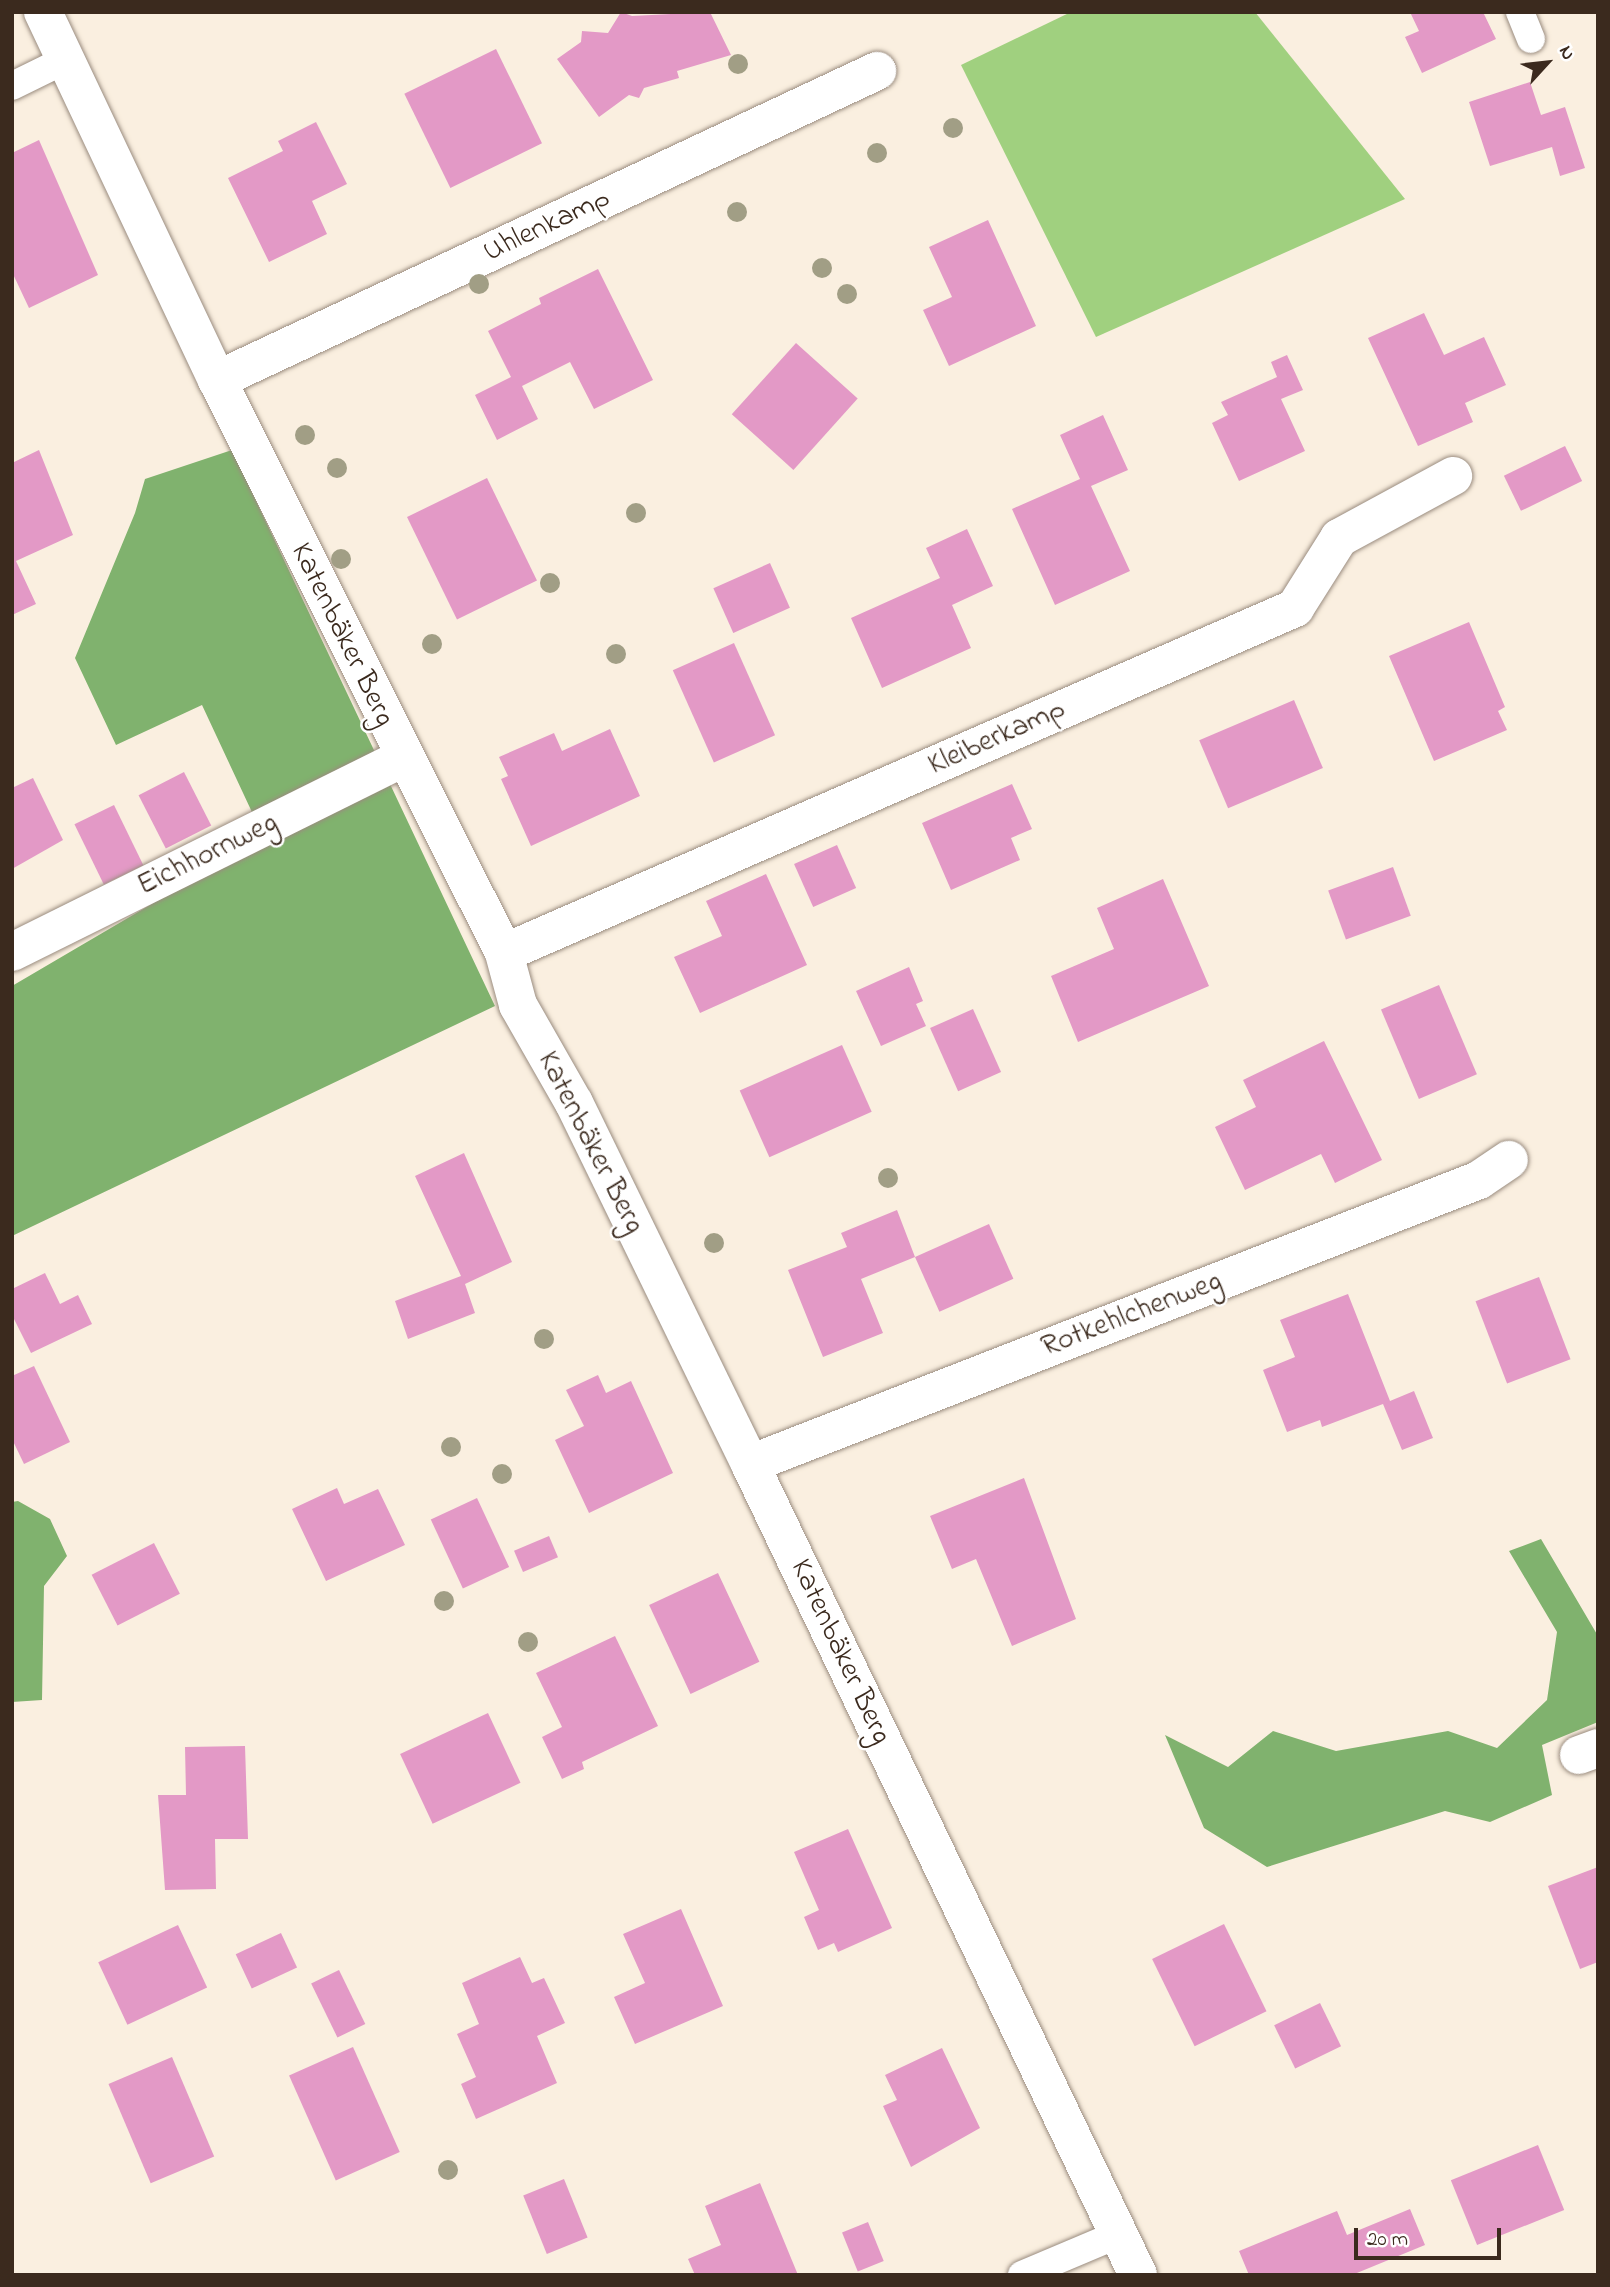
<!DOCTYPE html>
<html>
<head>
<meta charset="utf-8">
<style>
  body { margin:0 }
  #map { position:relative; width:1610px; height:2287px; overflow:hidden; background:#faefe0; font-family:"Indie Flower",sans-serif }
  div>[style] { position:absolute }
  .green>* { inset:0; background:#a0d07f }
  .forest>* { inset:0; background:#80b26e }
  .building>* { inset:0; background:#e399c6; transform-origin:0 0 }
  .roads { filter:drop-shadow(0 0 2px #9a8c7f) drop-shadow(0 0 2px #9a8c7f) }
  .lane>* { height:28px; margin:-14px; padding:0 14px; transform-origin:14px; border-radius:14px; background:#fff }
  .street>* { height:38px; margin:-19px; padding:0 19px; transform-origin:19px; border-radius:19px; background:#fff }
  .trees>* { width:20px; height:20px; margin:-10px; border-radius:50%; background:#a19e85 }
  span { translate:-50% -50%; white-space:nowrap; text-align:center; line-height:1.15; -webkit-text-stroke:5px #fff; paint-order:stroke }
  .street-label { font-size:30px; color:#3b2a1e }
  .frame { position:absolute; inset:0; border:14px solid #3b2a1e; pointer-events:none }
  .north { position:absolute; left:1512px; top:28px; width:70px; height:70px; -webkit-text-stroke:5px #fff; paint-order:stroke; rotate:63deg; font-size:19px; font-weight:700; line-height:28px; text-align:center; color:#3b2a1e }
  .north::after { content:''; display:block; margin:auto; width:24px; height:32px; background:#3b2a1e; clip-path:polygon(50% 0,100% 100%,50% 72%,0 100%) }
  .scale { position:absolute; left:1354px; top:2228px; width:147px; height:32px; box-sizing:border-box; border:4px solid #3b2a1e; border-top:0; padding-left:9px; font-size:21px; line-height:24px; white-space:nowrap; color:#3b2a1e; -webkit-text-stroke:5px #fff; paint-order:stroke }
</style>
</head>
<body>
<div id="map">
  <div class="green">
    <div style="clip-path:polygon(1071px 12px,1255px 12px,1405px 199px,1096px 337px,961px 65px)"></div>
  </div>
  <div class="forest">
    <div style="clip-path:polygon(232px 450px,495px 1006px,12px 1236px,12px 986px,264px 838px,202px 705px,116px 745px,75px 658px,135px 513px,145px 479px)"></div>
    <div style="clip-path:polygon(18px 1501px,50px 1519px,67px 1556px,44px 1586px,42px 1700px,12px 1702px,12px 1502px)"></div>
    <div style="clip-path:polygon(1541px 1539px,1598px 1636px,1598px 1722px,1542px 1745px,1552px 1795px,1490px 1822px,1445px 1811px,1267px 1867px,1204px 1828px,1165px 1735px,1228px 1767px,1273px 1731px,1336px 1751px,1448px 1731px,1497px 1748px,1547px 1700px,1557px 1632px,1509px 1551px)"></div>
  </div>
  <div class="building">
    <div style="clip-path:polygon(621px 12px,632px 16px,710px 12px,731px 55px,677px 71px,679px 78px,644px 88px,639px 98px,629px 95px,599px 117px,557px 59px,581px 42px,582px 31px,608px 33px)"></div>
    <div style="clip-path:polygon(1410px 12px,1483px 12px,1496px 39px,1422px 73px,1405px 37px,1419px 31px)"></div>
    <div style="left:496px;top:49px;width:105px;height:102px;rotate:64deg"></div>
    <div style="clip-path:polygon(1530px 82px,1541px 115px,1565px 107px,1585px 168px,1560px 176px,1552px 147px,1490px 166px,1469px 102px)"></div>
    <div style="clip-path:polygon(316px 122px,347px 184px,312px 201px,327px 234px,269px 262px,228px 178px,283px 151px,278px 141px)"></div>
    <div style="clip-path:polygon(39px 140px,98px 275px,29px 308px,12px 272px,12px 153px)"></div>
    <div style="clip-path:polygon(988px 220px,1036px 326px,949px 366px,923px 310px,952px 297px,929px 247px)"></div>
    <div style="clip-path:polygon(598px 269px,653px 380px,594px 409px,570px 362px,522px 386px,538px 419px,497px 440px,475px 395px,511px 377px,488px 331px,541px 304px,539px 298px)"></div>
    <div style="clip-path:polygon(1424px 313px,1444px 355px,1484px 337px,1506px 385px,1465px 403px,1473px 422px,1418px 446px,1368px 338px)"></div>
    <div style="left:796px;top:343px;width:83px;height:96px;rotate:42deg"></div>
    <div style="clip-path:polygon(1287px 355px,1303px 390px,1281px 399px,1305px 451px,1239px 481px,1212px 423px,1228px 415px,1221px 402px,1277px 377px,1271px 362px)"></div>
    <div style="clip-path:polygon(1103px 415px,1128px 470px,1091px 486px,1130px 571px,1055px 605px,1012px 509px,1080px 479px,1060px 435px)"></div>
    <div style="left:1565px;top:446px;width:39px;height:68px;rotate:64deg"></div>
    <div style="clip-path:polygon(39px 450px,73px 535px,16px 561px,36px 604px,12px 615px,12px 463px)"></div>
    <div style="left:487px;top:478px;width:114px;height:89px;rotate:64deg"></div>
    <div style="clip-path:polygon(967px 529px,993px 586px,952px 605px,971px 648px,882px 688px,851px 618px,940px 578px,926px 548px)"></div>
    <div style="left:770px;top:563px;width:49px;height:62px;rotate:66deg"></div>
    <div style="clip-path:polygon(1469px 622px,1505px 707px,1498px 711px,1507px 730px,1434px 761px,1389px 656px)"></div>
    <div style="left:734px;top:643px;width:101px;height:67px;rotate:66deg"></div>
    <div style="left:1294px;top:700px;width:74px;height:103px;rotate:67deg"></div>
    <div style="clip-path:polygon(610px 729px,640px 796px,531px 846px,501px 779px,508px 776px,499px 757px,554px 733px,562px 751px)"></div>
    <div style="left:184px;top:772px;width:60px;height:51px;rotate:63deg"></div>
    <div style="clip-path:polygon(33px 778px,63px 840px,12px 869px,12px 788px)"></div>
    <div style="clip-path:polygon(1012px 784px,1032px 829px,1011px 838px,1020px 860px,951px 890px,922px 823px)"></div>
    <div style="left:114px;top:805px;width:67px;height:44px;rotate:64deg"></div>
    <div style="left:837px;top:845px;width:47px;height:47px;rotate:66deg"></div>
    <div style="left:1393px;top:867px;width:52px;height:69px;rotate:70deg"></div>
    <div style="clip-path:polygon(766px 874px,807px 965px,700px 1013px,674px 957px,722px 936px,706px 901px)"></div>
    <div style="clip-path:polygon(1163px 879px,1209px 986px,1078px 1042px,1051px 976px,1114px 949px,1097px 908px)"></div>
    <div style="clip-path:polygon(909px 967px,923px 1001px,916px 1004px,926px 1026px,881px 1046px,856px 991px)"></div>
    <div style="left:1439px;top:985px;width:97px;height:63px;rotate:67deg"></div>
    <div style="left:973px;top:1009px;width:69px;height:47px;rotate:66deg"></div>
    <div style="clip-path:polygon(1324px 1041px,1382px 1160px,1335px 1183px,1321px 1154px,1245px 1190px,1215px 1127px,1256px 1107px,1243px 1080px)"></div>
    <div style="left:842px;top:1045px;width:73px;height:112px;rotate:66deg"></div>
    <div style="clip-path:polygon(464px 1153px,512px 1262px,465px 1284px,475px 1313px,408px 1339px,395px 1301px,461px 1276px,415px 1176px)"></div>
    <div style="clip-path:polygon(897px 1210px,915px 1257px,861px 1279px,883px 1333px,823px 1357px,788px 1270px,847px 1247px,841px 1233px)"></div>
    <div style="left:989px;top:1224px;width:60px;height:81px;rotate:66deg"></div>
    <div style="clip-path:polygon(45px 1273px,60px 1304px,78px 1295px,92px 1324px,31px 1353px,12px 1315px,12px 1289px)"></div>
    <div style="left:1539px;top:1277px;width:88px;height:68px;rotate:69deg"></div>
    <div style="clip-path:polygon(1348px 1294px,1390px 1401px,1414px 1391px,1433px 1438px,1402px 1450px,1383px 1404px,1322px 1427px,1320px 1420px,1287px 1432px,1263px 1370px,1295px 1357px,1280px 1320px)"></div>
    <div style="clip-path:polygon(34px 1366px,70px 1442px,24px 1464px,12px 1439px,12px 1376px)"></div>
    <div style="clip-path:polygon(598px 1375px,606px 1393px,631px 1381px,673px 1473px,589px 1513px,555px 1440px,584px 1426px,566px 1390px)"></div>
    <div style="clip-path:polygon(1024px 1478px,1076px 1619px,1012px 1646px,976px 1559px,952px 1569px,930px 1516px)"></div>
    <div style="clip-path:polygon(337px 1488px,344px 1504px,378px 1489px,405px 1545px,326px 1581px,292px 1509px)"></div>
    <div style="left:477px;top:1498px;width:76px;height:51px;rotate:65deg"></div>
    <div style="left:549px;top:1536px;width:23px;height:38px;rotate:67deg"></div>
    <div style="left:154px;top:1543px;width:57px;height:70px;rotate:63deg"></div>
    <div style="left:718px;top:1573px;width:98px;height:76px;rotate:65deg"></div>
    <div style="clip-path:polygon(615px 1636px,658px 1726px,582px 1762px,584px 1769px,562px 1779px,542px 1737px,562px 1727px,536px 1673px)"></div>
    <div style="left:488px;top:1713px;width:77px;height:97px;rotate:65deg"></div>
    <div style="clip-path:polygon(245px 1746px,248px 1839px,215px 1839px,216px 1889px,165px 1890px,158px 1795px,186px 1795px,185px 1747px)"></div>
    <div style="clip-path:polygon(848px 1829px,892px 1928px,838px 1952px,834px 1943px,818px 1950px,804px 1917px,819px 1910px,794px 1852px)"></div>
    <div style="clip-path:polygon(1598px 1867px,1598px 1962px,1580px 1969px,1548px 1886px)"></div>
    <div style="clip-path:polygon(681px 1909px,723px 2006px,635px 2044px,614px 1997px,645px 1983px,623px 1934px)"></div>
    <div style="left:1224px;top:1924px;width:97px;height:80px;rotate:64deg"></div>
    <div style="left:178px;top:1925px;width:69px;height:88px;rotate:65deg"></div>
    <div style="left:281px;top:1933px;width:38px;height:50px;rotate:65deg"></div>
    <div style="clip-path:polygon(520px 1957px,532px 1983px,544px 1978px,565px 2023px,537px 2036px,557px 2083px,476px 2119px,461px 2084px,476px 2077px,457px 2034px,479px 2024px,462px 1983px)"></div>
    <div style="left:339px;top:1970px;width:60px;height:31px;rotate:64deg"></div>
    <div style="left:1320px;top:2003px;width:48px;height:51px;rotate:64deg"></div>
    <div style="left:353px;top:2047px;width:115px;height:70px;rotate:66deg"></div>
    <div style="clip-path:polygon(942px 2048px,980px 2128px,911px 2167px,883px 2106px,897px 2100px,885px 2075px)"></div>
    <div style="left:172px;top:2057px;width:108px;height:69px;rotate:67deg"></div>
    <div style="left:1538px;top:2145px;width:70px;height:94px;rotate:68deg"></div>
    <div style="left:564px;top:2179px;width:63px;height:44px;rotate:68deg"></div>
    <div style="clip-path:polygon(760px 2183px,798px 2275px,695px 2275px,688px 2259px,721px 2245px,705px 2206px)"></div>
    <div style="clip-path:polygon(1410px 2209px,1425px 2245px,1352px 2275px,1249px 2275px,1239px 2251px,1337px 2211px,1347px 2235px)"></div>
    <div style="left:868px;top:2222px;width:42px;height:28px;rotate:68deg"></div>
  </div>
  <div class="roads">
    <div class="lane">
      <div style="left:1520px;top:12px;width:29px;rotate:68deg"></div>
      <div style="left:12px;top:86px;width:59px;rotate:-26.1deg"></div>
      <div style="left:1022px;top:2275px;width:105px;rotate:-22.9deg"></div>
    </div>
    <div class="street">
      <div style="left:43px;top:12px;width:407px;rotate:64.7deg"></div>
      <div style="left:217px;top:380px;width:641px;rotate:63.39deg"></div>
      <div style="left:504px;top:953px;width:54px;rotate:74.9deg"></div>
      <div style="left:518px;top:1005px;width:113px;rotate:60.3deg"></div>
      <div style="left:574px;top:1103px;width:402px;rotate:64deg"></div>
      <div style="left:750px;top:1464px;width:899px;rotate:64.43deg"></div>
      <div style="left:217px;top:380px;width:729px;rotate:-25.09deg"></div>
      <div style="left:12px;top:952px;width:436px;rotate:-26.4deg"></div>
      <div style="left:504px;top:953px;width:863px;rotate:-23.56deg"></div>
      <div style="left:1295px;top:608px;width:83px;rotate:-57.8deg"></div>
      <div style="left:1339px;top:538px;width:130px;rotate:-28.5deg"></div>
      <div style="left:750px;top:1464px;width:782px;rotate:-21.28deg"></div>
      <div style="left:1479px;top:1180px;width:36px;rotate:-34deg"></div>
      <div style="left:1579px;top:1755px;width:20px;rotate:-20deg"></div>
    </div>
  </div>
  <div class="trees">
    <div style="left:738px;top:64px"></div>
    <div style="left:953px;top:128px"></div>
    <div style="left:877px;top:153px"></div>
    <div style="left:737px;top:212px"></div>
    <div style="left:822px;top:268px"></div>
    <div style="left:479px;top:284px"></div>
    <div style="left:847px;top:294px"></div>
    <div style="left:305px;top:435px"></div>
    <div style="left:337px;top:468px"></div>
    <div style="left:636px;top:513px"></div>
    <div style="left:341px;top:559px"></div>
    <div style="left:550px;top:583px"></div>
    <div style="left:432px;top:644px"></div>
    <div style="left:616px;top:654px"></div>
    <div style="left:888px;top:1178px"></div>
    <div style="left:714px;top:1243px"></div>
    <div style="left:544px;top:1339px"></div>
    <div style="left:451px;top:1447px"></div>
    <div style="left:502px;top:1474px"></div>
    <div style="left:444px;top:1601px"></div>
    <div style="left:528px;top:1642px"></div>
    <div style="left:448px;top:2170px"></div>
  </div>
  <div class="street-label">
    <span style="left:547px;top:226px;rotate:-25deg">Uhlenkamp</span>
    <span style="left:342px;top:635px;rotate:64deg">Katenbäker Berg</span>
    <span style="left:997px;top:738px;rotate:-24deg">Kleiberkamp</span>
    <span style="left:208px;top:855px;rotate:-26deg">Eichhornweg</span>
    <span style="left:590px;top:1143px;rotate:63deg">Katenbäker Berg</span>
    <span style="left:1132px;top:1315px;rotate:-21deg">Rotkehlchenweg</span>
    <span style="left:840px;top:1652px;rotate:65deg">Katenbäker Berg</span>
  </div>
  <div class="frame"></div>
  <div class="north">N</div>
  <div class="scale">20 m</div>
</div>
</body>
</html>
